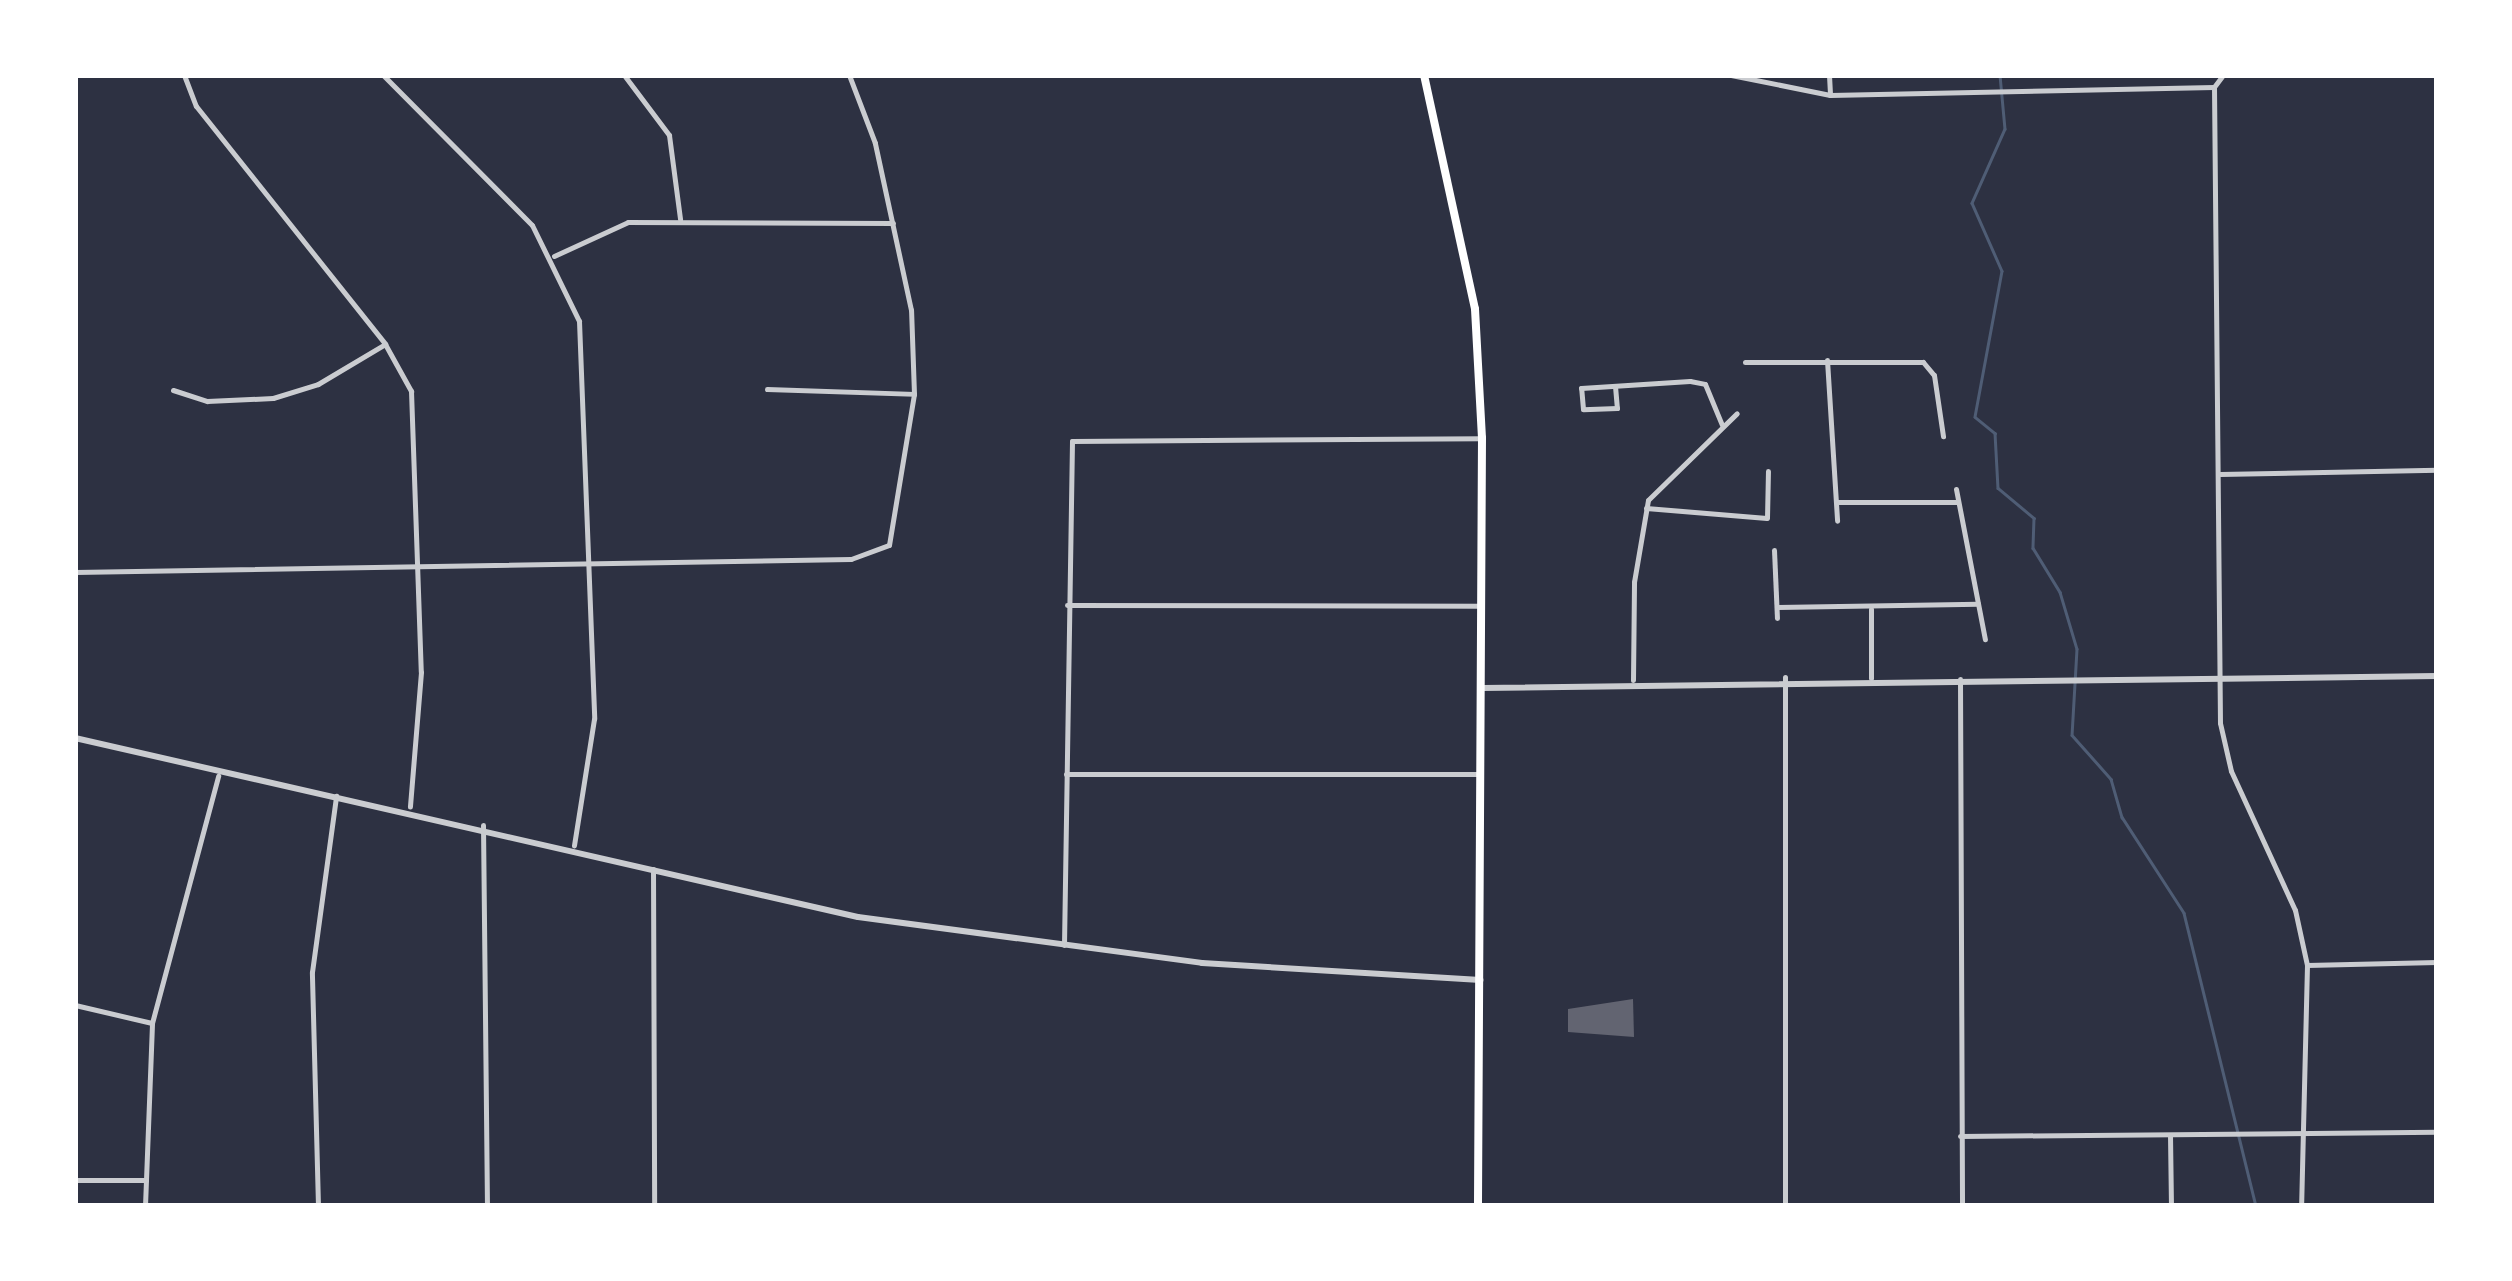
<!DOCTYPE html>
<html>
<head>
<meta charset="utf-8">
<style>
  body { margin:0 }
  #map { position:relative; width:2512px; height:1281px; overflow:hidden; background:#2d3142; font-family:"Alegreya Sans",sans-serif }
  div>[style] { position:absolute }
  .stream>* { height:2.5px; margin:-1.25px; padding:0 1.25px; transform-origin:1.25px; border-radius:1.25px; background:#4f5d75 }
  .building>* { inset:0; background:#626471 }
  .minor>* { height:5px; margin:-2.5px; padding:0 2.5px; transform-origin:2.5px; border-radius:2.5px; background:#caccd0 }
  .tertiary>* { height:6px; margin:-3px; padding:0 3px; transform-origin:3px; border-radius:3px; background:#caccd0 }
  .secondary>* { height:8px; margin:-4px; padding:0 4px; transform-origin:4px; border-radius:4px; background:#fff }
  span { translate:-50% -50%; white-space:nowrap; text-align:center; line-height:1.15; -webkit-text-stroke:8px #fff; paint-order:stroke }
  .frame { position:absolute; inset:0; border:78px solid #fff; pointer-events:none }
</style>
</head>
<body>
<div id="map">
  <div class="stream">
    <div style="left:2000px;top:75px;width:54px;rotate:84.7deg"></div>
    <div style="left:2005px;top:129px;width:81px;rotate:114deg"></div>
    <div style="left:1972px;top:203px;width:74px;rotate:66.2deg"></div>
    <div style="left:2002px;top:271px;width:148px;rotate:100.5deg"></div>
    <div style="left:1975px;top:417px;width:26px;rotate:39deg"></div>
    <div style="left:1995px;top:433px;width:55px;rotate:86.9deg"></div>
    <div style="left:1998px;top:488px;width:47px;rotate:39.8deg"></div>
    <div style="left:2034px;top:518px;width:30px;rotate:92deg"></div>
    <div style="left:2033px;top:548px;width:52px;rotate:58.5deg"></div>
    <div style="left:2060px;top:592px;width:59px;rotate:73.4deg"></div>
    <div style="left:2077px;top:649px;width:86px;rotate:93.3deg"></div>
    <div style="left:2072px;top:735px;width:59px;rotate:48.4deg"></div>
    <div style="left:2111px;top:779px;width:40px;rotate:74deg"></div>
    <div style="left:2122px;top:817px;width:114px;rotate:57.1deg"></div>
    <div style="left:2184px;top:913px;width:302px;rotate:76.2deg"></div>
  </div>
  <div class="building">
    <div style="clip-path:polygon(1633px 999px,1634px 1037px,1568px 1032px,1568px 1009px)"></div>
  </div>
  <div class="minor">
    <div style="left:184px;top:75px;width:33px;rotate:69deg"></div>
    <div style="left:196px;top:106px;width:304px;rotate:51.5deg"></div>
    <div style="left:385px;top:344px;width:54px;rotate:61deg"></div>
    <div style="left:411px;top:391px;width:281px;rotate:88deg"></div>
    <div style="left:421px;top:672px;width:135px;rotate:94.7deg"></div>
    <div style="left:383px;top:75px;width:211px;rotate:45.2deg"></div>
    <div style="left:532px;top:225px;width:107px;rotate:63.9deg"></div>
    <div style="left:579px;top:321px;width:398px;rotate:87.8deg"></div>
    <div style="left:594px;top:719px;width:128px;rotate:99deg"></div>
    <div style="left:624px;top:75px;width:75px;rotate:53.1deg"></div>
    <div style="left:669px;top:135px;width:85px;rotate:82.5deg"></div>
    <div style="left:1731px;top:75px;width:101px;rotate:11.4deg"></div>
    <div style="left:1830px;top:95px;width:384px;rotate:-1.2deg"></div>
    <div style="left:1829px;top:75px;width:20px;rotate:87deg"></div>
    <div style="left:2223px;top:75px;width:15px;rotate:127deg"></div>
    <div style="left:2214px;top:87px;width:636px;rotate:89.46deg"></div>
    <div style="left:2220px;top:723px;width:49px;rotate:77.1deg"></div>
    <div style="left:2231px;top:771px;width:153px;rotate:65.3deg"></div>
    <div style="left:2295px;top:910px;width:56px;rotate:77.7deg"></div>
    <div style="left:2307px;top:965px;width:241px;rotate:91.4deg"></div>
    <div style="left:554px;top:256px;width:81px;rotate:-24.7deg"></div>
    <div style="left:628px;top:222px;width:265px;rotate:0.2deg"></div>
    <div style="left:1827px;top:360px;width:161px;rotate:86.4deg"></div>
    <div style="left:1745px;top:362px;width:178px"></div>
    <div style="left:1923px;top:362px;width:17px;rotate:50deg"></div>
    <div style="left:1934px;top:375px;width:62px;rotate:81.6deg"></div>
    <div style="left:1615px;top:386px;width:22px;rotate:85deg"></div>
    <div style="left:1617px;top:408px;width:34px;rotate:178deg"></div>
    <div style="left:1583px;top:409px;width:21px;rotate:-95deg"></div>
    <div style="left:1581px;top:388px;width:109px;rotate:-3.7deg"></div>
    <div style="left:1690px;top:381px;width:15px;rotate:11deg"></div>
    <div style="left:1705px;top:384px;width:44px;rotate:67.5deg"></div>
    <div style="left:767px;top:389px;width:147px;rotate:1.9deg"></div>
    <div style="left:173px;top:390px;width:36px;rotate:18deg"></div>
    <div style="left:207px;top:401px;width:66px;rotate:-2.6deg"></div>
    <div style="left:273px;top:398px;width:47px;rotate:-17.3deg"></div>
    <div style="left:318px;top:384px;width:78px;rotate:-30.8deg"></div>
    <div style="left:2220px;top:474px;width:217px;rotate:-1.1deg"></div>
    <div style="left:1956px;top:489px;width:153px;rotate:79.1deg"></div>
    <div style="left:1837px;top:502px;width:121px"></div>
    <div style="left:1646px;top:508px;width:121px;rotate:4.7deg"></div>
    <div style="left:1767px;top:518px;width:47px;rotate:-88.8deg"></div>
    <div style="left:1774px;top:550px;width:68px;rotate:87.5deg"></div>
    <div style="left:75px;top:572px;width:776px;rotate:-0.96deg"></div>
    <div style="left:851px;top:559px;width:40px;rotate:-20.2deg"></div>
    <div style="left:889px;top:545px;width:153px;rotate:-80.6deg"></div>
    <div style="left:914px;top:394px;width:84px;rotate:-92deg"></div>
    <div style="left:911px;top:310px;width:171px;rotate:-102.2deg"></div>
    <div style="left:875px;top:143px;width:73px;rotate:-110.9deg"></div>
    <div style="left:1067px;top:605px;width:414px;rotate:0.1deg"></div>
    <div style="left:1777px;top:607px;width:201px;rotate:-0.9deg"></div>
    <div style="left:1871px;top:609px;width:69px;rotate:90deg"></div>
    <div style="left:1960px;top:679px;width:527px;rotate:89.78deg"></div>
    <div style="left:1633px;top:680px;width:98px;rotate:-89.4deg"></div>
    <div style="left:1634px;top:582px;width:83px;rotate:-80.3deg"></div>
    <div style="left:1648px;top:500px;width:124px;rotate:-44.3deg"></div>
    <div style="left:1066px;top:774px;width:414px"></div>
    <div style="left:483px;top:825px;width:381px;rotate:89.4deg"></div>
    <div style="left:653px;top:869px;width:337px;rotate:89.8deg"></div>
    <div style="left:1064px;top:945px;width:504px;rotate:-89.09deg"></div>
    <div style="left:1072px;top:441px;width:410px;rotate:-0.4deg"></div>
    <div style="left:2307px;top:965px;width:130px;rotate:-1.3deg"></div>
    <div style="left:75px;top:1005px;width:79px;rotate:13.2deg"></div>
    <div style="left:2170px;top:1135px;width:71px;rotate:89.2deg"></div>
    <div style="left:1960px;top:1136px;width:477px;rotate:-0.5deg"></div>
    <div style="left:75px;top:1180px;width:71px"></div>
    <div style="left:145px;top:1206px;width:183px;rotate:-87.8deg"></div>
    <div style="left:152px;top:1023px;width:256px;rotate:-75deg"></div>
    <div style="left:318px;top:1206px;width:234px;rotate:-91.5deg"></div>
    <div style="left:312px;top:972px;width:178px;rotate:-82.2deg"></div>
    <div style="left:1785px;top:1206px;width:529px;rotate:-90deg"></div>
  </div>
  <div class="tertiary">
    <div style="left:1483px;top:688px;width:954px;rotate:-0.72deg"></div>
    <div style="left:75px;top:738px;width:803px;rotate:12.88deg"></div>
    <div style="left:858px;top:917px;width:347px;rotate:7.6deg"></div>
    <div style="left:1202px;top:963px;width:279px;rotate:3.5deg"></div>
  </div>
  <div class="secondary">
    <div style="left:1424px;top:75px;width:239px;rotate:77.7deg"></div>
    <div style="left:1475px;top:309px;width:129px;rotate:86.9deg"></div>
    <div style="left:1482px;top:438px;width:768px;rotate:90.3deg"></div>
  </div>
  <div class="frame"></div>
</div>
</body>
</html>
